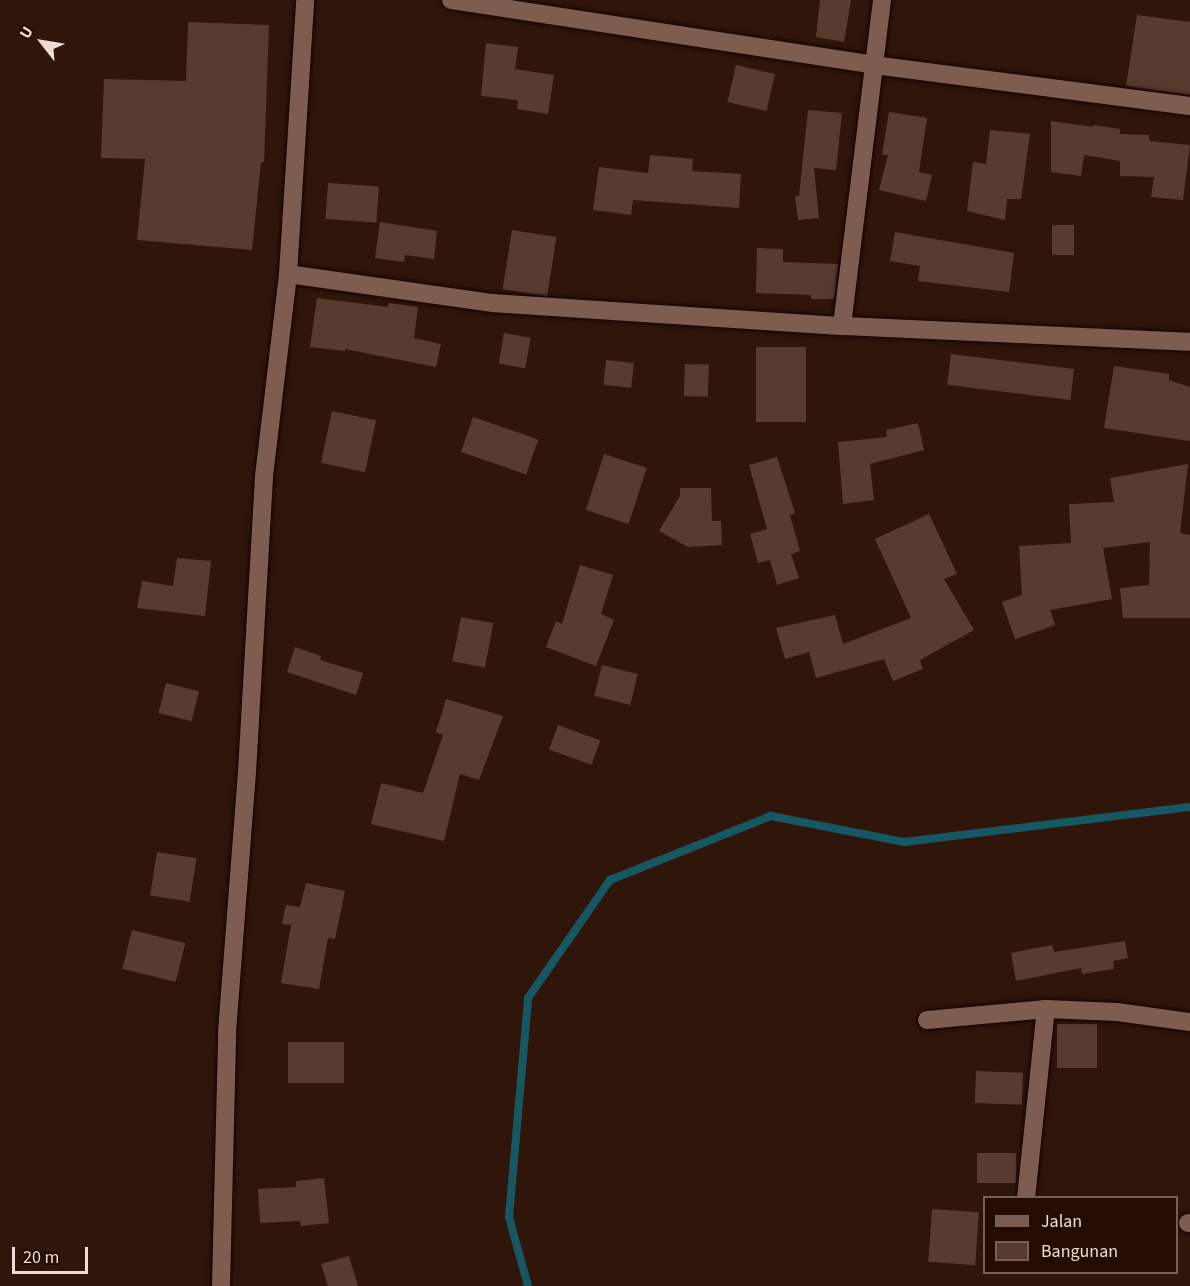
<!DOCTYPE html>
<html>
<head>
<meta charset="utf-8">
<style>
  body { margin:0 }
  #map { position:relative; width:1190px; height:1286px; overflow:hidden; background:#30160a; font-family:"Source Sans 3",sans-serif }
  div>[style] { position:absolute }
  .stream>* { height:8px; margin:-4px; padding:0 4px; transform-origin:4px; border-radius:4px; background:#155863 }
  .building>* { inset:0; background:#583b2f; transform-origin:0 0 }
  .roads { filter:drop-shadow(0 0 2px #160200) drop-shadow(0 0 2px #160200) }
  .minor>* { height:18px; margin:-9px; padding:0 9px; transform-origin:9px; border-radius:9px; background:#7c5d50 }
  span { translate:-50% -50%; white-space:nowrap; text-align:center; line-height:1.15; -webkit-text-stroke:4.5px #250c03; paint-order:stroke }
  .legend { position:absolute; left:983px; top:1196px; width:195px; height:78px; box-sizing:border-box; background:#250c03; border:2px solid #755f57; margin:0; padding:8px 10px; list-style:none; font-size:18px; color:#eedcd4 }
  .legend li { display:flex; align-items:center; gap:12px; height:30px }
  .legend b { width:30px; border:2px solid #755f57 }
  .north { position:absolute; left:12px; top:12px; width:60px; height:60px; -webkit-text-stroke:4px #250c03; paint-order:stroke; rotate:301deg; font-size:16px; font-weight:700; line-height:24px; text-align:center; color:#eedcd4 }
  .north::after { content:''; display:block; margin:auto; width:21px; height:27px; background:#eedcd4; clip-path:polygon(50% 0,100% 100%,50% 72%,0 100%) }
  .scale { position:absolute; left:12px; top:1247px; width:76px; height:27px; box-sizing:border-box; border:3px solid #eedcd4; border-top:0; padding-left:8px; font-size:18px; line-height:21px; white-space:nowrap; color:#eedcd4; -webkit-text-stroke:4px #250c03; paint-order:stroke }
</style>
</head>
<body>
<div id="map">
  <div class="stream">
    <div style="left:528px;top:1286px;width:72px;rotate:-105.4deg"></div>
    <div style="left:509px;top:1217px;width:220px;rotate:-85deg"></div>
    <div style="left:528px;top:998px;width:144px;rotate:-55.2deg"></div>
    <div style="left:610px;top:880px;width:173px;rotate:-21.7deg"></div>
    <div style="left:771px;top:816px;width:136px;rotate:11.1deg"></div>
    <div style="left:904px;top:842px;width:288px;rotate:-7deg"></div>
  </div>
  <div class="building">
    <div style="clip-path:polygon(820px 0,851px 0,844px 42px,816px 37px)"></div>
    <div style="clip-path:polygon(1137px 15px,1190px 22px,1190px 95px,1126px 86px)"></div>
    <div style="clip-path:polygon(188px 22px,269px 25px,264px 162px,261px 162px,252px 250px,137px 240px,145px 159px,101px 158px,104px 79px,186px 81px)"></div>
    <div style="clip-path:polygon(486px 43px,518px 47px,515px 69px,554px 75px,548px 114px,517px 109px,518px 100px,481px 96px)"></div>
    <div style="left:736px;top:65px;width:40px;height:38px;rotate:13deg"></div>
    <div style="clip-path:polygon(808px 110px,842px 113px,836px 170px,814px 168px,819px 218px,798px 220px,795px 196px,799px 196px)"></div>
    <div style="clip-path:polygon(889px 112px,927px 118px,919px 172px,932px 175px,926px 201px,879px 190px,888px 155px,882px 155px)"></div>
    <div style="clip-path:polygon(1051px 121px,1093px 127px,1093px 125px,1120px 129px,1120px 134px,1149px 135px,1149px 141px,1190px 145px,1183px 200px,1151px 197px,1154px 177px,1120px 176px,1120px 161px,1084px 155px,1081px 176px,1051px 172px)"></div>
    <div style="clip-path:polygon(990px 130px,1030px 134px,1021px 199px,1007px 199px,1005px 220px,967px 211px,973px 162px,986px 164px)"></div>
    <div style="clip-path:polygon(650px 155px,693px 159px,692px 171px,741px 174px,739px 208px,633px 200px,631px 215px,593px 210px,599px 167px,648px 173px)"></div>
    <div style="left:328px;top:183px;width:51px;height:36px;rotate:4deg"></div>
    <div style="clip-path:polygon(380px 222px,437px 231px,434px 259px,405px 255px,404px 262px,375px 258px)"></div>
    <div style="left:1074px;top:225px;width:30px;height:22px;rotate:90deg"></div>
    <div style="left:512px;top:230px;width:45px;height:60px;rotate:9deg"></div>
    <div style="clip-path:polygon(895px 232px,1014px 253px,1009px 292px,918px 281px,920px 266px,890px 261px)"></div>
    <div style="clip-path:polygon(757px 248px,783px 249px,783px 262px,838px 264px,834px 299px,811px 299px,811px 295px,756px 293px)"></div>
    <div style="clip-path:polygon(317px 298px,388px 307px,389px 303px,418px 307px,414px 338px,441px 344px,436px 367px,345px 349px,345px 351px,310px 347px)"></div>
    <div style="left:504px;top:333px;width:27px;height:31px;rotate:10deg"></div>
    <div style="left:756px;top:347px;width:50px;height:75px"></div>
    <div style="left:951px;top:354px;width:124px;height:31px;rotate:7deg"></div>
    <div style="left:606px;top:360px;width:28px;height:25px;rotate:6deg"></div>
    <div style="left:685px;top:364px;width:24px;height:32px;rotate:2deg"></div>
    <div style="clip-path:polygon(1114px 366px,1169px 374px,1169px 380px,1190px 387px,1190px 441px,1104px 428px)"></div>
    <div style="left:332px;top:411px;width:45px;height:53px;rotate:12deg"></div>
    <div style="left:473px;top:417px;width:69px;height:37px;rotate:19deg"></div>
    <div style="clip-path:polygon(918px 423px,924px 450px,870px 464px,874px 500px,843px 504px,838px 442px,887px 437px,886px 430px)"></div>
    <div style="left:604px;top:454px;width:45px;height:59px;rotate:18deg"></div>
    <div style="clip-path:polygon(777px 457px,795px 513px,790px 515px,800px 551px,791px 554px,799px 578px,777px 585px,770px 560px,758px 563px,750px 534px,767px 529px,749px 465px)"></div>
    <div style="clip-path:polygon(1188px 464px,1180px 533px,1190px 535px,1190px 618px,1123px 618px,1120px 588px,1149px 585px,1150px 542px,1103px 548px,1112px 599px,1050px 610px,1055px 625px,1015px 639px,1002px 602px,1022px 595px,1019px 546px,1071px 543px,1069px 504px,1114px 502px,1110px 478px)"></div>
    <div style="clip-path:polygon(680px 488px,711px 488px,712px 521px,721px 521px,722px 545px,688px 547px,659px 531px,680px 496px)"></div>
    <div style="clip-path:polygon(929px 514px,957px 574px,944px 579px,974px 630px,920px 660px,923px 669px,893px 681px,884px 659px,816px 678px,809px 652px,785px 659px,776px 628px,835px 615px,843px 644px,911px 618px,875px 539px)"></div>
    <div style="clip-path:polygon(177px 558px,211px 561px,205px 616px,137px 608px,142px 581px,173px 586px)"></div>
    <div style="clip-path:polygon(580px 565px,613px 575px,601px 614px,614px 620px,596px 666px,546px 647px,556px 621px,562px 624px)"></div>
    <div style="left:461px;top:617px;width:33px;height:45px;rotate:11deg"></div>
    <div style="clip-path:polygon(295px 647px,321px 656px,320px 660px,363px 673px,356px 695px,287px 672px)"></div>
    <div style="left:602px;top:665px;width:37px;height:32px;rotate:14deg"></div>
    <div style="left:166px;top:683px;width:34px;height:31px;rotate:14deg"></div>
    <div style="clip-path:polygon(446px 699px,503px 716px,479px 780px,460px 774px,444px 841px,371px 824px,381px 783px,423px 793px,443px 735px,436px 732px)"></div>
    <div style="left:558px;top:725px;width:45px;height:26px;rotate:20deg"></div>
    <div style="left:157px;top:852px;width:40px;height:44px;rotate:9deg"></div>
    <div style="clip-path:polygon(306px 883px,345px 891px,335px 939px,328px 938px,319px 989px,281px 983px,291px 925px,282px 924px,286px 905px,300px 907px)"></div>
    <div style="left:132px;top:930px;width:55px;height:40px;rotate:14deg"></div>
    <div style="clip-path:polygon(1125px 941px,1128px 958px,1113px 961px,1114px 969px,1082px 974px,1081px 968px,1016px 981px,1011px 953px,1052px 945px,1054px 952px)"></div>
    <div style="left:1097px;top:1024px;width:44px;height:40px;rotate:90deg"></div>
    <div style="left:288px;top:1042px;width:56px;height:41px"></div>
    <div style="left:976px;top:1071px;width:47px;height:32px;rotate:2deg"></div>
    <div style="left:1016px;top:1153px;width:30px;height:39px;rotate:90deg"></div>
    <div style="clip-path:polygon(324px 1178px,329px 1223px,301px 1226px,300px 1221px,260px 1223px,258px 1189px,296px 1187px,296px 1181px)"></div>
    <div style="left:932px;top:1209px;width:47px;height:53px;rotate:4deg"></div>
    <div style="clip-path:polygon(349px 1256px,358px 1286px,328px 1286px,321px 1264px)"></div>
  </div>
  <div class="roads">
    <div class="minor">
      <div style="left:451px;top:0;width:428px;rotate:8.7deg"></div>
      <div style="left:874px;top:65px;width:319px;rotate:7.4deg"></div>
      <div style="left:288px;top:274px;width:207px;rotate:8.1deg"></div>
      <div style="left:493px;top:303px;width:350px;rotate:3.8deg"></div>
      <div style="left:842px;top:326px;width:348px;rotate:2.6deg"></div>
      <div style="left:842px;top:326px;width:328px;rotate:-83deg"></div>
      <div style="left:927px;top:1020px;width:120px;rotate:-5.3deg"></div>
      <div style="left:1046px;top:1009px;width:71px;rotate:2.4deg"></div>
      <div style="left:1117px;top:1012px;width:74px;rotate:7.8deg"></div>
      <div style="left:1026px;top:1198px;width:190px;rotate:-84deg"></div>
      <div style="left:1188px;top:1223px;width:2px"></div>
      <div style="left:221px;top:1286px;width:254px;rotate:-88.6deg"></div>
      <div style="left:227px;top:1032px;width:261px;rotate:-85.6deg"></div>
      <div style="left:247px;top:772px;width:296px;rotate:-86.7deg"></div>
      <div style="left:264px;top:476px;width:203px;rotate:-83.2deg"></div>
      <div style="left:288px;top:274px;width:275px;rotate:-86.4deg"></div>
    </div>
  </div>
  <ul class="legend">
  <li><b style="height:8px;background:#7c5d50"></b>Jalan</li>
  <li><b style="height:16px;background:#583b2f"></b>Bangunan</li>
  </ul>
  <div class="north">U</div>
  <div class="scale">20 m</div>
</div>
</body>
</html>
